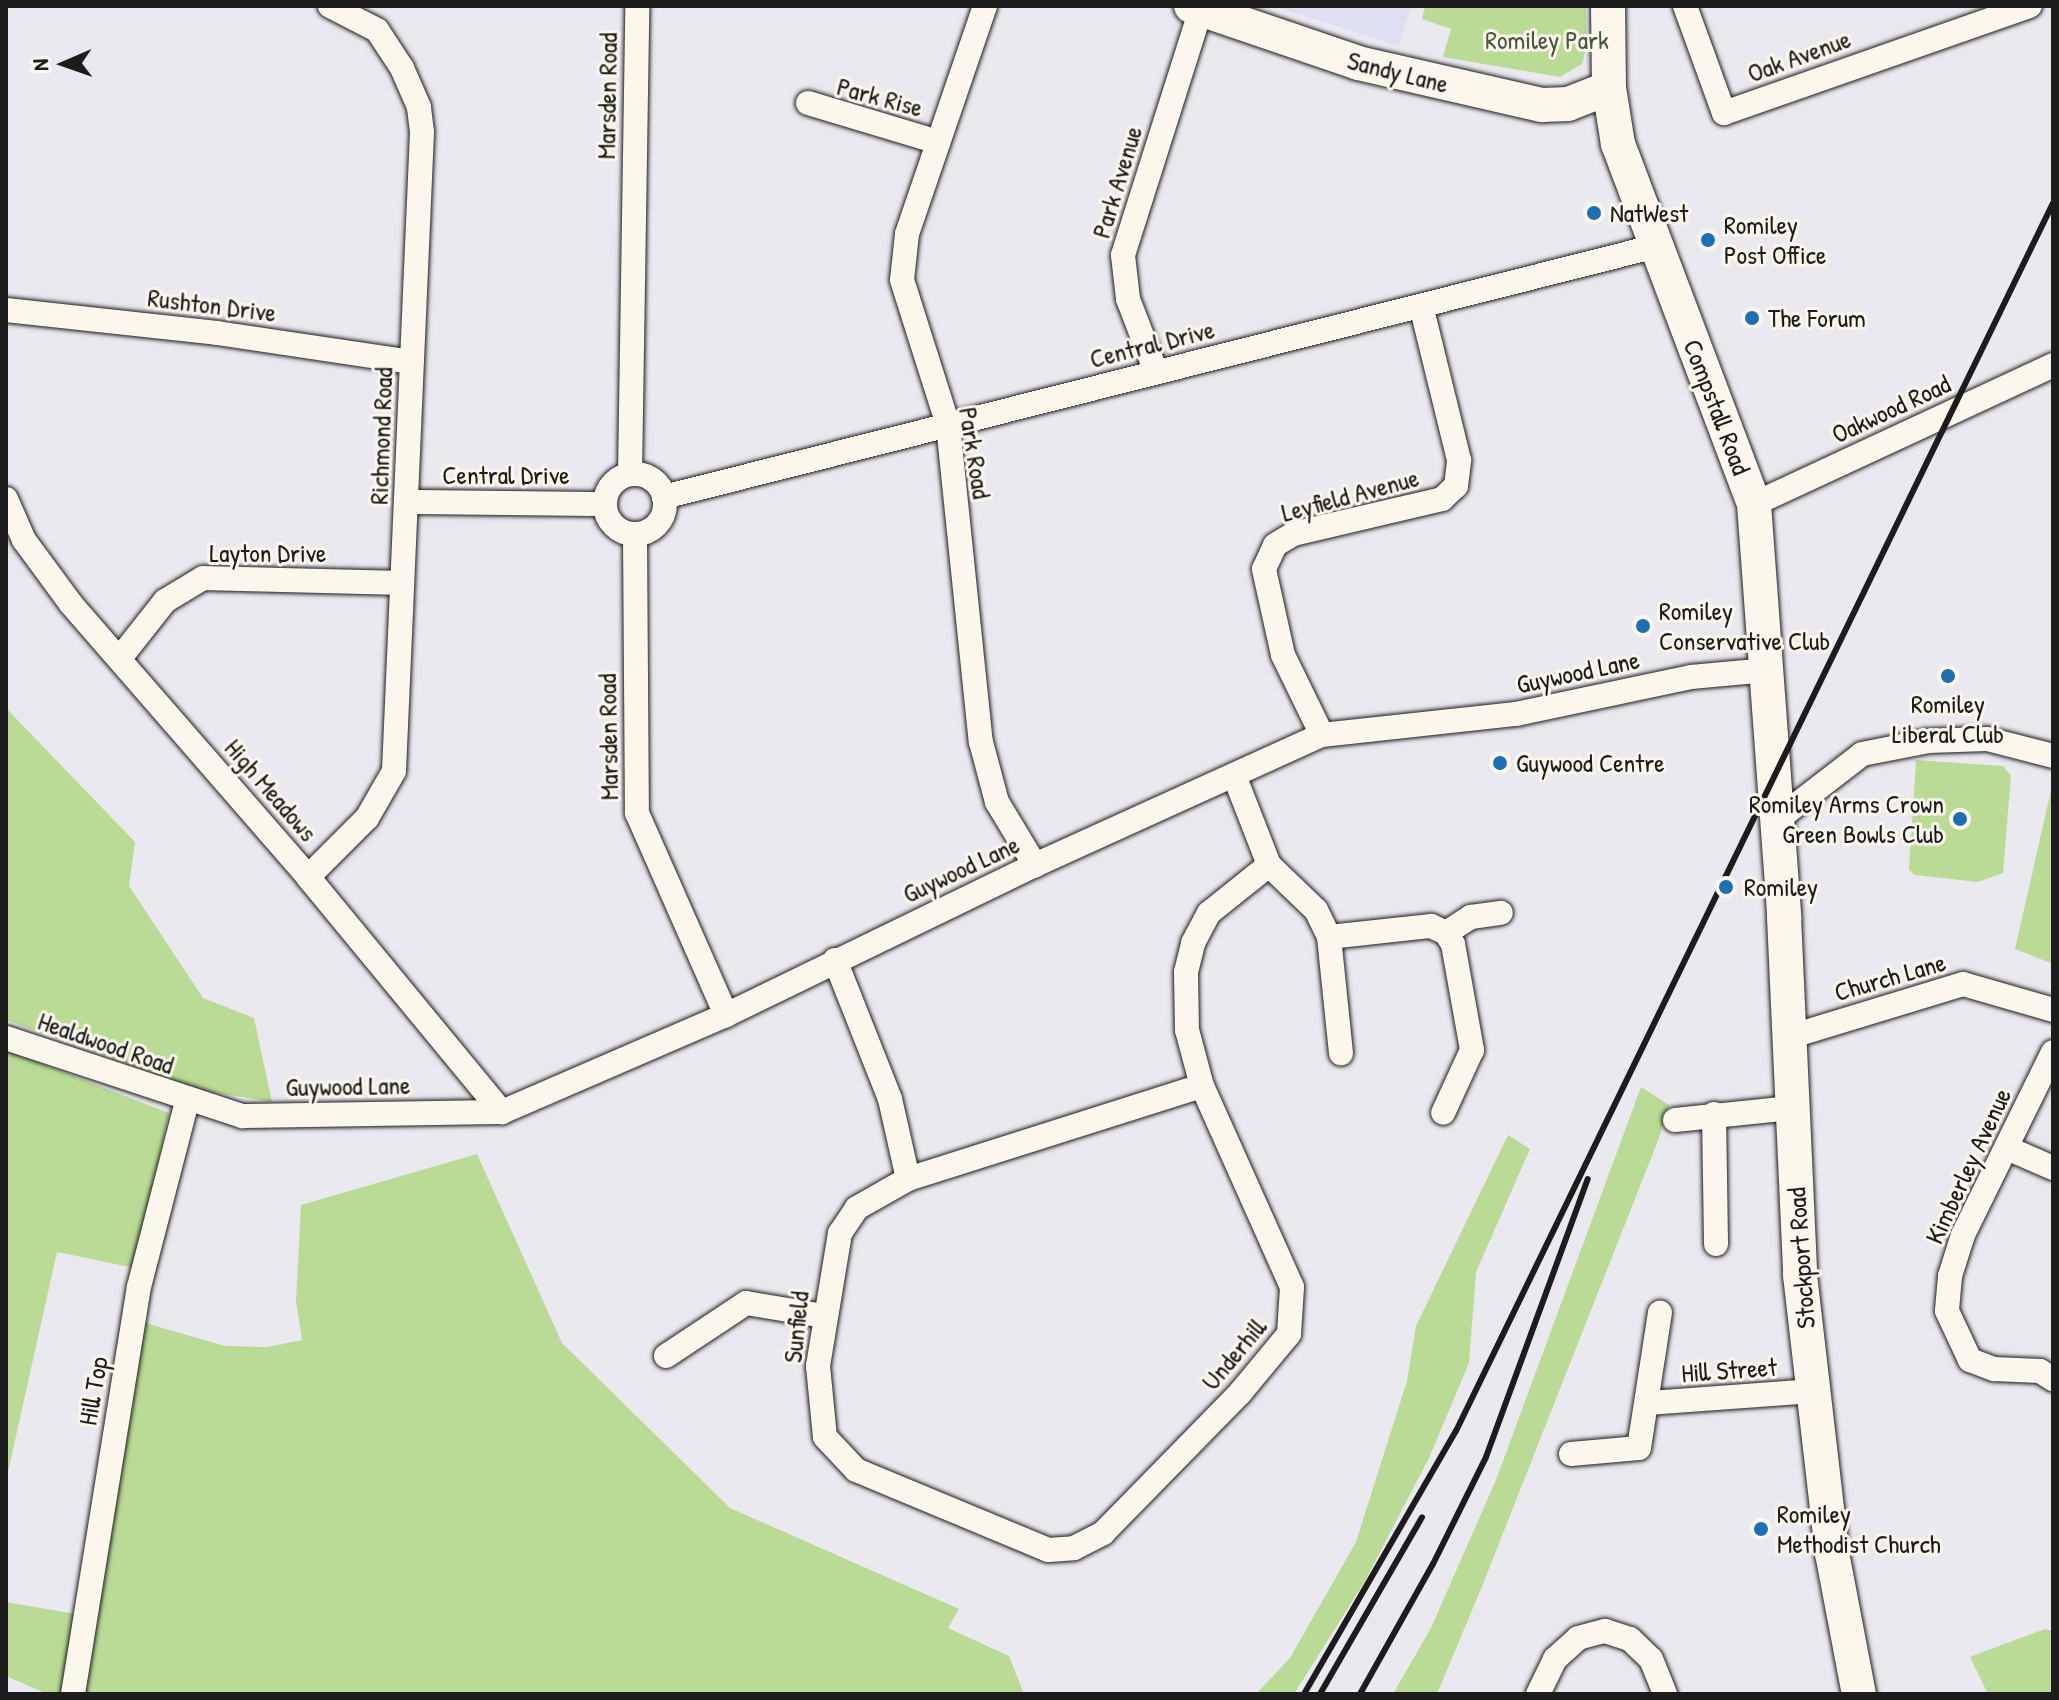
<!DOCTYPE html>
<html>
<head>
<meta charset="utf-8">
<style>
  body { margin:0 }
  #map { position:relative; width:2059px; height:1700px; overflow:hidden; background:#eae9f0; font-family:"Patrick Hand",sans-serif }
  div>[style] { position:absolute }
  .built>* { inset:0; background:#dedff3 }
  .green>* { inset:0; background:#b9db95 }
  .roads { filter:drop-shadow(0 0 2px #1c1c1c) drop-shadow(0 0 2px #1c1c1c) }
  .street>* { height:24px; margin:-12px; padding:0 12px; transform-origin:12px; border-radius:12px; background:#fbf7ec }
  .street>.ring { margin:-12px; padding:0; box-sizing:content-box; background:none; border:24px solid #fbf7ec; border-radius:50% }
  .secondary>* { height:34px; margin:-17px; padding:0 17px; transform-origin:17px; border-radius:17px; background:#fbf7ec }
  .rail>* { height:6px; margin:-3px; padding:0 3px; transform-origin:3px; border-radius:3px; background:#1c1c1c }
  .dots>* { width:22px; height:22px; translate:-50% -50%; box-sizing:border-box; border:4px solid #fbf7ec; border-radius:50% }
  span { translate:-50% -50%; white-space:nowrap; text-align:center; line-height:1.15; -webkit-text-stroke:6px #fbf7ec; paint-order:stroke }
  .park-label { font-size:26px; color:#4b5540 }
  .street-label { font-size:26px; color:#1c1c1c }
  .poi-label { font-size:26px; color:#1c1c1c }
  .left { translate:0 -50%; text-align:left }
  .right { translate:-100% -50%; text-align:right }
  .frame { position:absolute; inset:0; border:8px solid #1c1c1c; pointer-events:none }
  .north { position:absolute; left:24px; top:24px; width:80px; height:80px; -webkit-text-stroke:6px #fbf7ec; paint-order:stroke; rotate:268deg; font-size:22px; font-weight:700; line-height:32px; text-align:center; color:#1c1c1c }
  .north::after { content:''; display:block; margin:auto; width:28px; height:36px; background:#1c1c1c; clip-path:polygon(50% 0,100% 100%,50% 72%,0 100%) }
</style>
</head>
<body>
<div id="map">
  <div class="built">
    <div style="clip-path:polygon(1273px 6px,1411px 6px,1399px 46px)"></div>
  </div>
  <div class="green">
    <div style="clip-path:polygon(1425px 6px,1586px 6px,1587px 45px,1582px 64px,1560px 77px,1443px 57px,1451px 29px,1422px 19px)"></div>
    <div style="clip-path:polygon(6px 708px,135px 842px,129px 886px,203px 998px,254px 1018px,272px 1102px,199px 1090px,6px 1020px)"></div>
    <div style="clip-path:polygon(1916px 760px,2003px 766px,2011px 776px,2003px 873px,1978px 882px,1915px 875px,1909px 870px)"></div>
    <div style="clip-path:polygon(2052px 786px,2053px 786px,2053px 964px,2015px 949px)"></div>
    <div style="clip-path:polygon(6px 1050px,169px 1113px,135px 1268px,57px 1252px,6px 1481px)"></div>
    <div style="clip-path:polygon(1641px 1087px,1669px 1105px,1659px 1138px,1483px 1584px,1437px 1694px,1393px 1694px,1431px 1628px,1496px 1480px)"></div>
    <div style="clip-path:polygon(1508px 1135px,1530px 1149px,1476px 1272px,1469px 1363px,1429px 1458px,1365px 1581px,1294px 1694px,1256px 1694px,1290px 1658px,1356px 1542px,1407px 1381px,1416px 1326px)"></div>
    <div style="clip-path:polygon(477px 1154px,562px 1343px,730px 1508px,959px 1609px,948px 1628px,1009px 1656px,1024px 1694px,80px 1694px,141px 1353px,142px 1322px,225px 1346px,267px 1347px,302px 1340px,296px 1301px,301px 1205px)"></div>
    <div style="clip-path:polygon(6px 1602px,76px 1614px,64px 1694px,47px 1694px,6px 1676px)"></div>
    <div style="clip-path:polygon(2045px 1629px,2053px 1631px,2053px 1694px,1988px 1694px,1970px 1657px)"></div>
  </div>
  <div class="roads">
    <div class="street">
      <div style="left:985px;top:6px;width:241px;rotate:108.9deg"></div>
      <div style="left:907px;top:234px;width:46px;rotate:96.2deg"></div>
      <div style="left:902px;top:280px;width:152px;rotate:72.4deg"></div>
      <div style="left:948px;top:425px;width:319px;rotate:84.1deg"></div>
      <div style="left:981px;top:742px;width:62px;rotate:75.1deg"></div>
      <div style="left:997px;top:802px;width:74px;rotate:58.9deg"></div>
      <div style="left:1685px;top:6px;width:114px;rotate:70deg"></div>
      <div style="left:1724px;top:113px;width:324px;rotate:-19.3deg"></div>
      <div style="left:808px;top:103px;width:136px;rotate:16.7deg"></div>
      <div style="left:6px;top:310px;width:212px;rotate:6.2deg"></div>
      <div style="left:217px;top:333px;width:196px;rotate:8.5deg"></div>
      <div style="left:1156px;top:372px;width:78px;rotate:-111deg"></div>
      <div style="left:1128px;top:299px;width:44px;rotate:-96.5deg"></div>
      <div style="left:1123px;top:255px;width:258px;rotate:-72.4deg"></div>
      <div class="ring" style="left:605px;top:474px;width:36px;height:36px"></div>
      <div style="left:630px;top:474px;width:468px;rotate:-89.1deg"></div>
      <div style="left:664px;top:497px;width:1020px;rotate:-14.19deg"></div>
      <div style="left:6px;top:499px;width:45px;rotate:66.3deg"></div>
      <div style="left:24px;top:540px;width:79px;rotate:53.7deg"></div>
      <div style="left:71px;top:604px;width:362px;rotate:49deg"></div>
      <div style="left:308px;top:877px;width:305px;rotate:50.5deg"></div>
      <div style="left:407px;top:502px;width:197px;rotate:0.6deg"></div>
      <div style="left:1754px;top:504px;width:330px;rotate:-24.9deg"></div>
      <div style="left:635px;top:535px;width:278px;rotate:89.6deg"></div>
      <div style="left:637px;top:813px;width:221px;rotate:66.2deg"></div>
      <div style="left:120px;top:658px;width:73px;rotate:-51.7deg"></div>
      <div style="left:165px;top:601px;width:44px;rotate:-31.2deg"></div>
      <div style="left:203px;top:578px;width:199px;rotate:1.4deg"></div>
      <div style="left:1322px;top:735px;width:89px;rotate:-116deg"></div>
      <div style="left:1283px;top:655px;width:88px;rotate:-102.5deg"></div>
      <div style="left:1264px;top:569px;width:26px;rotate:-65deg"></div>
      <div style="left:1275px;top:545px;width:21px;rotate:-31deg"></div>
      <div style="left:1293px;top:534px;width:153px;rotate:-13.2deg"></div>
      <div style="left:1442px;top:499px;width:19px;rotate:-43deg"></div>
      <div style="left:1456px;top:486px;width:26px;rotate:-83deg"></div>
      <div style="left:1459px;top:460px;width:155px;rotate:-103.8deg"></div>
      <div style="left:1234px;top:775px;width:97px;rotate:68.7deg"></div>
      <div style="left:1269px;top:865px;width:65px;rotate:43.8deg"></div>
      <div style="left:1316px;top:910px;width:30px;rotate:64deg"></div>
      <div style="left:1329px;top:937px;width:103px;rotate:-6.2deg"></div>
      <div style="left:1431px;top:926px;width:17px;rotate:25deg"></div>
      <div style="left:1446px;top:933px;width:13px;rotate:58deg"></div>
      <div style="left:1453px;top:944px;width:108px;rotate:79.8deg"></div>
      <div style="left:1472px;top:1050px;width:69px;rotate:114.7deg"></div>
      <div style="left:1778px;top:819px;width:106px;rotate:-37.7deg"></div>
      <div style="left:1862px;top:754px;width:67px;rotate:-11.1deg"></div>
      <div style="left:1928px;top:741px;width:59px;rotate:-1.9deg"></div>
      <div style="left:1987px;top:739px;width:68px;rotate:14.4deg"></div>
      <div style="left:308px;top:877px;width:83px;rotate:-45deg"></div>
      <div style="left:367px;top:818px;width:54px;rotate:-60.1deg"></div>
      <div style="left:394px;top:771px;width:640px;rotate:-87.49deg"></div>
      <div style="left:422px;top:132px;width:25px;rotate:-97deg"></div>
      <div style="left:419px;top:107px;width:43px;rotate:-113.6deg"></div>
      <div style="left:402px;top:68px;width:45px;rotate:-123.3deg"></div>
      <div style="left:377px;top:30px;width:53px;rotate:-152.9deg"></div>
      <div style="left:1446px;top:933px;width:30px;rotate:-33deg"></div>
      <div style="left:1471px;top:917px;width:30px;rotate:-8deg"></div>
      <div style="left:1329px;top:937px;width:117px;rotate:84.1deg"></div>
      <div style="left:835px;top:960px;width:149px;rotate:68.4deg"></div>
      <div style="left:890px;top:1099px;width:82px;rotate:77.3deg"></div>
      <div style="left:908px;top:1179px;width:59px;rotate:150.4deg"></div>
      <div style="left:857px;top:1208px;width:30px;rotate:124deg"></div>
      <div style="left:840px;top:1233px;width:135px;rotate:99.4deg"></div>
      <div style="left:818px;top:1366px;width:71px;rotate:84.4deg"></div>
      <div style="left:825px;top:1437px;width:45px;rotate:46.8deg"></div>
      <div style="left:856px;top:1470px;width:208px;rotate:22.6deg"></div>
      <div style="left:1048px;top:1550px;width:26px;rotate:-4deg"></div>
      <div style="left:1074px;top:1548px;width:33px;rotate:-27deg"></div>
      <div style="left:1103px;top:1533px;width:196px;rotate:-45.6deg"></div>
      <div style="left:1240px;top:1393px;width:77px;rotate:-50.3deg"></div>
      <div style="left:1289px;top:1334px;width:47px;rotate:-86.3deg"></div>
      <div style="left:1292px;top:1287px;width:220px;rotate:-114.1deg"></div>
      <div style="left:1202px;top:1086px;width:58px;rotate:-105deg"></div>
      <div style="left:1187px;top:1030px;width:58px;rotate:-91deg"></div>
      <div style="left:1186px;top:972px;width:30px;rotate:-76deg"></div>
      <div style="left:1193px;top:943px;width:34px;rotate:-62deg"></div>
      <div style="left:1209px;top:913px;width:77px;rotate:-38.7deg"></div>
      <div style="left:1789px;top:1037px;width:182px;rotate:-16.9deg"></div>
      <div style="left:1963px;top:984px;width:94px;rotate:16.1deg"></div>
      <div style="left:6px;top:1038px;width:249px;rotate:18.3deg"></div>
      <div style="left:242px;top:1116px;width:260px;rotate:-0.9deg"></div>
      <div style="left:502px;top:1112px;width:244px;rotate:-23.4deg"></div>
      <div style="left:726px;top:1015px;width:343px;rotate:-25.9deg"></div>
      <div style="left:1035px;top:865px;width:315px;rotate:-24.4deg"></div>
      <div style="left:1322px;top:735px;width:195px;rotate:-6.2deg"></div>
      <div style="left:1516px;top:714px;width:179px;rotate:-11.9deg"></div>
      <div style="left:1691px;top:677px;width:77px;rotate:-5.2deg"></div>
      <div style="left:2053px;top:1052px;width:204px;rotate:116.2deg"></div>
      <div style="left:1963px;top:1235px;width:43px;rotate:107.6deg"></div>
      <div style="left:1950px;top:1276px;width:35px;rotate:95deg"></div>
      <div style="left:1947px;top:1311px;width:54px;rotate:64.9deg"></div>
      <div style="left:1970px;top:1360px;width:26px;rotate:21deg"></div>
      <div style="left:1994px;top:1369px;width:46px;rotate:2.5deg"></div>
      <div style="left:2040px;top:1371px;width:15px;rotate:32deg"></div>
      <div style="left:1714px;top:1114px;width:130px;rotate:89.1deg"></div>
      <div style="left:1675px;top:1120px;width:117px;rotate:-5.9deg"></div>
      <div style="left:2007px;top:1148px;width:50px;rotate:23.5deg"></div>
      <div style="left:908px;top:1179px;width:308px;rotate:-17.6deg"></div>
      <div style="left:666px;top:1356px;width:96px;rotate:-33.5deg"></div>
      <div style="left:746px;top:1303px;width:79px;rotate:9.5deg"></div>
      <div style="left:1649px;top:1403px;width:163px;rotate:-4.2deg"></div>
      <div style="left:1571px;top:1454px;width:68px;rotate:-5deg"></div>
      <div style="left:1639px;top:1448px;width:137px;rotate:-81.2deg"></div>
      <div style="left:73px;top:1694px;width:412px;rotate:-80.8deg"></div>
      <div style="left:139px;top:1287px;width:191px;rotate:-75.5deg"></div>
      <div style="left:1538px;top:1694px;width:39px;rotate:-64deg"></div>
      <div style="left:1555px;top:1659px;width:31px;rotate:-42deg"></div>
      <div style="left:1578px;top:1638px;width:28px;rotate:-15deg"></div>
      <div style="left:1605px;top:1631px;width:26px;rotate:18deg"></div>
      <div style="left:1630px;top:1639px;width:29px;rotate:44deg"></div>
      <div style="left:1651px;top:1659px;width:38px;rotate:68deg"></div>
    </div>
    <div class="secondary">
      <div style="left:1191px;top:6px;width:176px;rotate:18.8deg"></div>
      <div style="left:1358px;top:63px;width:189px;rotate:12.9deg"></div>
      <div style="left:1542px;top:105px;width:26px;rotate:-2deg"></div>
      <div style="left:1568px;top:104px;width:44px;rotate:-21.3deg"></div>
      <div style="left:1608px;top:6px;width:82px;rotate:89.3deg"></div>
      <div style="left:1609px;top:88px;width:57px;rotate:80.9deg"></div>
      <div style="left:1618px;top:144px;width:385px;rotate:69.3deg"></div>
      <div style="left:1754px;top:504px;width:414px;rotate:85.8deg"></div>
      <div style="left:1784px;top:917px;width:358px;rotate:87.4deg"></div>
      <div style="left:1800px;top:1275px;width:280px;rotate:83.4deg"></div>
      <div style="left:1832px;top:1553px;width:144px;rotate:79.2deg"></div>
    </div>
  </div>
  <div class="rail">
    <div style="left:1304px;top:1694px;width:304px;rotate:-60deg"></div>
    <div style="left:1456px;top:1431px;width:1365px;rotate:-64.07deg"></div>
    <div style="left:1320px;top:1694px;width:204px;rotate:-60deg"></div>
    <div style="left:1360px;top:1694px;width:149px;rotate:-60.7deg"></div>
    <div style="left:1433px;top:1564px;width:119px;rotate:-63.6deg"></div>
    <div style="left:1486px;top:1457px;width:296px;rotate:-69.9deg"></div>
  </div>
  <div class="dots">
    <div style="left:1594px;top:213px;background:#1f6fb2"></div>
    <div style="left:1708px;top:240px;background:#1f6fb2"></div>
    <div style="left:1752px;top:318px;background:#1f6fb2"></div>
    <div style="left:1643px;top:626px;background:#1f6fb2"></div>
    <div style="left:1948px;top:676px;background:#1f6fb2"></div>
    <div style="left:1500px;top:763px;background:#1f6fb2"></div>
    <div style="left:1960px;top:819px;background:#1f6fb2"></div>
    <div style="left:1726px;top:887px;background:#1f6fb2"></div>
    <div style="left:1761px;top:1529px;background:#1f6fb2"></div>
  </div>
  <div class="park-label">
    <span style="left:1547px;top:40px">Romiley Park</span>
  </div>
  <div class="street-label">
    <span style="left:1799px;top:56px;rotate:-20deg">Oak Avenue</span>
    <span style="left:1398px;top:72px;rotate:14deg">Sandy Lane</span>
    <span style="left:607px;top:96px;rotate:-89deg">Marsden Road</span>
    <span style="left:880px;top:97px;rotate:15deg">Park Rise</span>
    <span style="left:1117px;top:182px;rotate:-73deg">Park Avenue</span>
    <span style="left:212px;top:305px;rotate:7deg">Rushton Drive</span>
    <span style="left:1152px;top:344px;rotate:-14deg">Central Drive</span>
    <span style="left:1717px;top:407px;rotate:69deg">Compstall Road</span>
    <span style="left:1891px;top:409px;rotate:-25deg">Oakwood Road</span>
    <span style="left:381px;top:436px;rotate:-88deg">Richmond Road</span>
    <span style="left:975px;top:453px;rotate:81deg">Park Road</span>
    <span style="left:506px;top:475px">Central Drive</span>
    <span style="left:1350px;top:495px;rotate:-15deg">Leyfield Avenue</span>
    <span style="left:268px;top:553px">Layton Drive</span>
    <span style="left:1578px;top:672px;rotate:-12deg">Guywood Lane</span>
    <span style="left:608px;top:737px;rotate:-91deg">Marsden Road</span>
    <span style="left:271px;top:790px;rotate:49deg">High Meadows</span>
    <span style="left:961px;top:869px;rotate:-25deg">Guywood Lane</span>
    <span style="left:1890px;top:977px;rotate:-16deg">Church Lane</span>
    <span style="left:106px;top:1043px;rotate:19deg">Healdwood Road</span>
    <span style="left:348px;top:1086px;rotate:-1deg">Guywood Lane</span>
    <span style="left:1968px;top:1166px;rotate:-65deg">Kimberley Avenue</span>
    <span style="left:1801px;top:1258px;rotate:-94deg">Stockport Road</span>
    <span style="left:796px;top:1327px;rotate:-84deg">Sunfield</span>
    <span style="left:1234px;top:1354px;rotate:-50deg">Underhill</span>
    <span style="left:1729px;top:1370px;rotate:-4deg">Hill Street</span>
    <span style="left:93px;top:1391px;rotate:-80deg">Hill Top</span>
  </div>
  <div class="poi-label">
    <span class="left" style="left:1610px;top:213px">NatWest</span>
    <span class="left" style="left:1724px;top:240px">Romiley<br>Post Office</span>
    <span class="left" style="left:1768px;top:318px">The Forum</span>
    <span class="left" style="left:1659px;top:626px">Romiley<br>Conservative Club</span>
    <span style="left:1948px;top:719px">Romiley<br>Liberal Club</span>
    <span class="left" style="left:1516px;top:763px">Guywood Centre</span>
    <span class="right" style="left:1944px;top:819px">Romiley Arms Crown<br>Green Bowls Club</span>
    <span class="left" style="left:1744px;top:887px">Romiley</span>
    <span class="left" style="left:1777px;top:1529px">Romiley<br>Methodist Church</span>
  </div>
  <div class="frame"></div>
  <div class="north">N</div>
</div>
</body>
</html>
